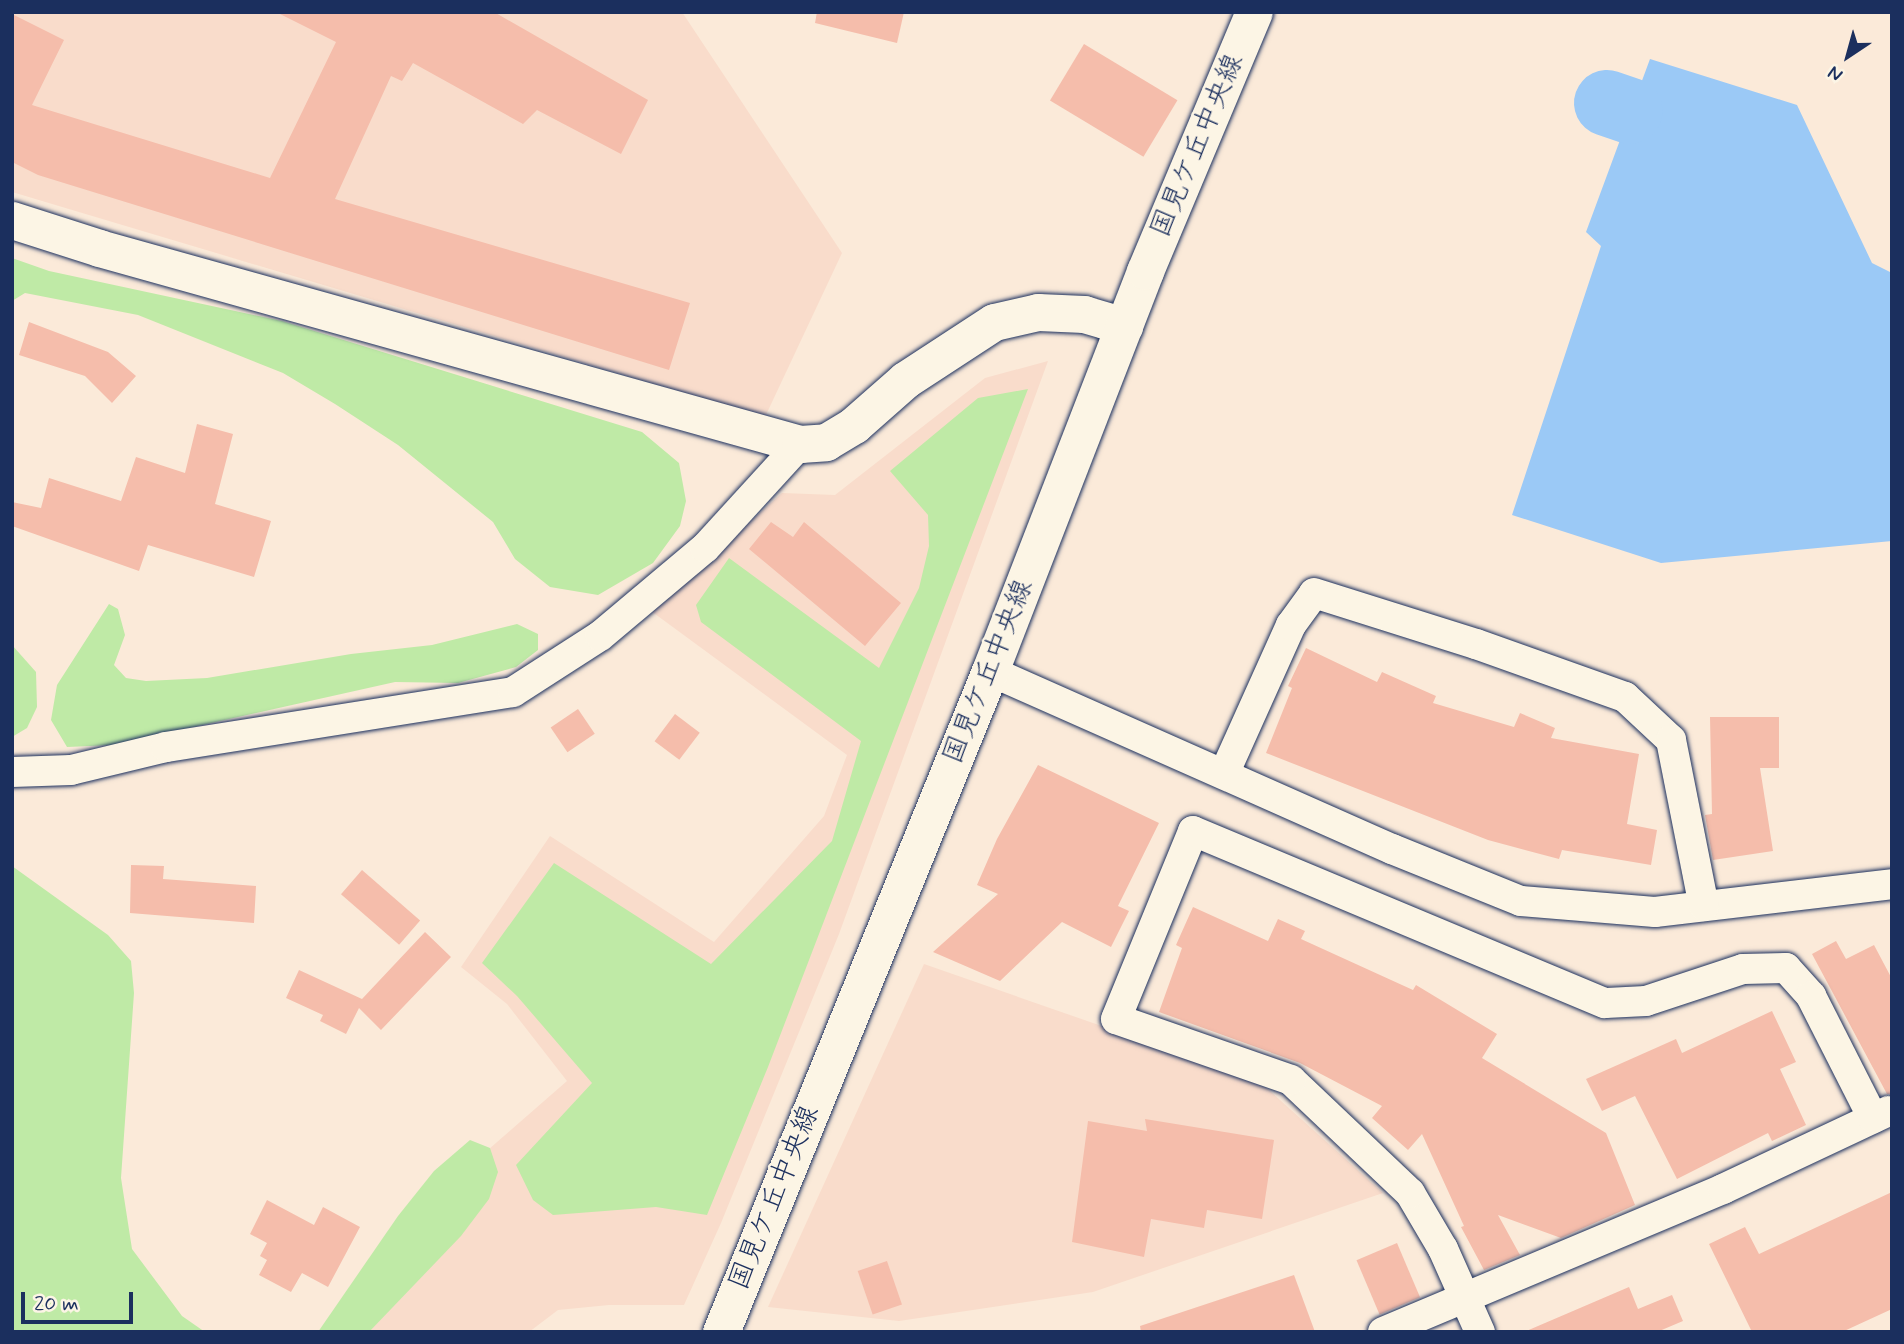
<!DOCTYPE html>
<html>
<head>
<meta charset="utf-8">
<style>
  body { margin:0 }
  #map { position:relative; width:1904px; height:1344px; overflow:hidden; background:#fbead9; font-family:Mynerve,"Klee One",sans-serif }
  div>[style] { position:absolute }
  .built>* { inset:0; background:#f9dccb }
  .green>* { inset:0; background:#bfeaa6 }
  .water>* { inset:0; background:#9bc9f6 }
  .river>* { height:66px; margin:-33px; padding:0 33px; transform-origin:33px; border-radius:33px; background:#9bc9f6 }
  .building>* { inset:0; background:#f5bdab; transform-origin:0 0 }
  .roads { filter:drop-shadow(0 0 2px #1b2f5e) drop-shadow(0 0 2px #1b2f5e) }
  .minor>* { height:30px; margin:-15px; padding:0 15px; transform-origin:15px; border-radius:15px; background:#fcf5e5 }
  .tertiary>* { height:37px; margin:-18.5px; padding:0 18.5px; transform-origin:18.5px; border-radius:18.5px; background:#fcf5e5 }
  span { translate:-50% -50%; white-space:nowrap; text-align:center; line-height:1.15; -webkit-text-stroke:5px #fcf5e5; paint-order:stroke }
  .street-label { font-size:28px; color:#1b2f5e }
  .frame { position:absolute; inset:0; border:14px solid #1b2f5e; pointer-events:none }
  .north { position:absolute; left:1813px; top:21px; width:70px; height:70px; -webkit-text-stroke:5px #fcf5e5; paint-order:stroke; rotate:216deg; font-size:19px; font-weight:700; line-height:28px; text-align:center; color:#1b2f5e }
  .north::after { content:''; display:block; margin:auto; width:24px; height:32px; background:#1b2f5e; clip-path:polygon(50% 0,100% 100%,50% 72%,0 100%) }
  .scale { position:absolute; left:21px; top:1292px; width:112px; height:32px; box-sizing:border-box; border:4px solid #1b2f5e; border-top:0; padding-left:9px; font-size:21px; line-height:24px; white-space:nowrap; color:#1b2f5e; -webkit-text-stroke:5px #fcf5e5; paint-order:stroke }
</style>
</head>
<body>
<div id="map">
  <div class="built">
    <div style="clip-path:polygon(12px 12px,682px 12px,842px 253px,765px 417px,12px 192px)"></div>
    <div style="clip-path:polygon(1048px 361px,839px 934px,721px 1223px,684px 1305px,609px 1305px,558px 1310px,529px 1332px,340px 1332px,388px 1237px,567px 1081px,507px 1004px,461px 967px,550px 836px,714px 942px,824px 816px,847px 755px,651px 611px,782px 493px,835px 495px,985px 378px)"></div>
    <div style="clip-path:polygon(924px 964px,1259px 1081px,1383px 1193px,1093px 1292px,899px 1321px,768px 1307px)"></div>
  </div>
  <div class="green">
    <div style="clip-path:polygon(12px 258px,49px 271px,282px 321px,642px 432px,679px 463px,686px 501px,680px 526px,653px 563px,598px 595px,550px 587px,515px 559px,493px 522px,398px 445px,335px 404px,283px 373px,138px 315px,25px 293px,12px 301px)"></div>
    <div style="clip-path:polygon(1028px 389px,768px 1067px,707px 1215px,656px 1207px,553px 1215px,533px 1200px,516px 1165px,592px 1083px,517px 996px,482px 963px,554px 863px,711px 964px,832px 841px,861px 741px,701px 622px,696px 605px,729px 558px,879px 668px,919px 588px,929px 546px,928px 515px,890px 471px,978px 398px)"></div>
    <div style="clip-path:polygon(109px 604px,118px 609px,125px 635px,114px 665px,126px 678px,146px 681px,207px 678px,351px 654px,432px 645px,517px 624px,538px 634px,538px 650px,516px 667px,458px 683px,395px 682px,113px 745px,67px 747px,51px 720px,57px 685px)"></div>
    <div style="clip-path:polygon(12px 645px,36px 672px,37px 707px,27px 728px,12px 737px)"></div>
    <div style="clip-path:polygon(12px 866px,108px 935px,131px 961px,134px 993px,121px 1178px,132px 1249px,182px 1316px,205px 1332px,12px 1332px)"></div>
    <div style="clip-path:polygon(470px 1140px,490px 1148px,498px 1172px,489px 1199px,461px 1236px,369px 1332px,318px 1332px,398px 1216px,434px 1171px)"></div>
  </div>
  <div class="water">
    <div style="clip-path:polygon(1650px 59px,1797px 105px,1872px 263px,1892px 273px,1892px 541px,1661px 563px,1512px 515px,1601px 246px,1586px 232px)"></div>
  </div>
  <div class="river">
    <div style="left:1607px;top:103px;width:24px;rotate:19deg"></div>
  </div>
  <div class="building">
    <div style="clip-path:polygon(276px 12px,494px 12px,648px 100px,621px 154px,537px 110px,523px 124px,413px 63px,402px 81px,391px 76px,335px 199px,690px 303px,669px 370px,38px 175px,12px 162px,12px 14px,64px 40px,32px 105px,270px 178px,336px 42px)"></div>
    <div style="clip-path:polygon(817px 12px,904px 12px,897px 43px,815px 23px)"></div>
    <div style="left:1084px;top:44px;width:109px;height:66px;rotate:31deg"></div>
    <div style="clip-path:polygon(29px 322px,108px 352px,136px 376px,112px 403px,85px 376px,19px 355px)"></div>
    <div style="clip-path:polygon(197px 424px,233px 434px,215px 504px,271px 521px,254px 577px,148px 545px,139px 571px,12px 526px,12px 502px,41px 508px,49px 478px,121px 501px,136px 457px,185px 473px)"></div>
    <div style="clip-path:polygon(771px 522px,793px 537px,804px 522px,901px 603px,865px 646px,749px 549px)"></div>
    <div style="clip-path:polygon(1306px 648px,1377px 682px,1382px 672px,1436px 696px,1433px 703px,1514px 727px,1520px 713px,1555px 728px,1551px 738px,1639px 754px,1627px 824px,1657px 830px,1651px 865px,1562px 850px,1559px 859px,1488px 840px,1266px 753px,1292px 688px,1288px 686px)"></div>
    <div style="left:578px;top:709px;width:30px;height:33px;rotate:56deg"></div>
    <div style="left:675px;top:714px;width:31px;height:34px;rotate:37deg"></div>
    <div style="clip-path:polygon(1710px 717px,1779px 717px,1779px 768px,1760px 768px,1773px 851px,1713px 860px,1705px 815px,1712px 814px)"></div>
    <div style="clip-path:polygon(1038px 765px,1159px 823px,1118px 906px,1129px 911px,1111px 947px,1062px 922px,1000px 981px,933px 952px,998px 894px,977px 885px,997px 839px)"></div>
    <div style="clip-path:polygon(131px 865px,164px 866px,163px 879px,256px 886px,254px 923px,130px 913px)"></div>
    <div style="left:362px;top:870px;width:77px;height:32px;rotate:41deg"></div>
    <div style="clip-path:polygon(1193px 907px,1268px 941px,1278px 919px,1305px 931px,1301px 939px,1413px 990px,1416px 985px,1497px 1034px,1482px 1058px,1606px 1133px,1635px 1205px,1561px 1238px,1498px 1215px,1520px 1255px,1484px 1270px,1461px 1227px,1464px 1226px,1422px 1134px,1408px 1150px,1372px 1118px,1382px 1106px,1300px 1063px,1159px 1012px,1182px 948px,1176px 945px)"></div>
    <div style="clip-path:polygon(425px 932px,451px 957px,381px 1030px,359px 1008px,346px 1034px,320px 1021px,323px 1015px,286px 998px,299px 970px,362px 999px)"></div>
    <div style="clip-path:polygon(1836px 941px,1846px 959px,1874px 945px,1892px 979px,1892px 1094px,1887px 1094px,1812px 954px)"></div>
    <div style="clip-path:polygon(1772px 1011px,1796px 1062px,1780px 1069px,1806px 1125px,1772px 1141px,1768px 1133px,1677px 1179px,1635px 1096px,1602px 1111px,1586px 1079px,1676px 1039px,1682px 1053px)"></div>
    <div style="clip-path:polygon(1145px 1119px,1274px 1140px,1262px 1219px,1207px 1210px,1204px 1228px,1151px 1219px,1144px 1257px,1072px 1242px,1088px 1121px,1147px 1131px)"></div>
    <div style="clip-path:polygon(1892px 1192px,1892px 1309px,1842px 1332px,1752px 1332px,1709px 1244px,1745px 1227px,1759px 1254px)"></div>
    <div style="clip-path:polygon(267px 1200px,314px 1225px,323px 1207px,360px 1227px,328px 1287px,302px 1273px,291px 1292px,259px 1275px,267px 1260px,260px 1256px,267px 1243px,250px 1234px)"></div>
    <div style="left:1397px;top:1243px;width:59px;height:44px;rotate:67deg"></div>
    <div style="left:887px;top:1261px;width:46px;height:31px;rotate:71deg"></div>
    <div style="clip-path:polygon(1294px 1275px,1315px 1332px,1141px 1332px,1140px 1326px)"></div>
    <div style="clip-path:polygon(1629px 1287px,1638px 1309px,1672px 1295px,1683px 1321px,1657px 1332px,1524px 1332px)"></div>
  </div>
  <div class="roads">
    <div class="minor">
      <div style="left:990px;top:671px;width:440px;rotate:23.9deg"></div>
      <div style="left:1392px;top:849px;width:139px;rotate:22deg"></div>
      <div style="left:1521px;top:901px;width:134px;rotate:4.7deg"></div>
      <div style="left:1655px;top:912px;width:239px;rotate:-6.7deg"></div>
      <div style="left:12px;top:772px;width:59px;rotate:-1.9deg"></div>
      <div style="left:71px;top:770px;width:98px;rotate:-13.6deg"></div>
      <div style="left:166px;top:747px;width:351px;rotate:-9deg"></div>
      <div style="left:513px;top:692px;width:103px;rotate:-32.8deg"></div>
      <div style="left:600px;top:636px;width:137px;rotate:-40deg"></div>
      <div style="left:705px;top:548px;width:141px;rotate:-47.6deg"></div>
      <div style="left:1224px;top:774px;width:163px;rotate:-65.8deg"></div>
      <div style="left:1291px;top:625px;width:39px;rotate:-54deg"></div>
      <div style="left:1314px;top:593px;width:170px;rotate:17.5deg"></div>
      <div style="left:1476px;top:644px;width:158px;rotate:19.6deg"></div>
      <div style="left:1625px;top:697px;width:63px;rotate:43.1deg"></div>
      <div style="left:1671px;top:740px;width:169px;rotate:78.8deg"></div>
      <div style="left:1383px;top:1332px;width:369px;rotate:-22.8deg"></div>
      <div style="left:1723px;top:1189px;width:183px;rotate:-25.2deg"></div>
      <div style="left:1480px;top:1332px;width:91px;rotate:-114deg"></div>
      <div style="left:1443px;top:1249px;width:65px;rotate:-120.5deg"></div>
      <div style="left:1410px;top:1193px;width:164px;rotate:-136.5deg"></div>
      <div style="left:1291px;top:1080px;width:185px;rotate:-160.8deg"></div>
      <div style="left:1116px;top:1019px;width:203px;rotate:-67.7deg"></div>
      <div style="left:1193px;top:831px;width:446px;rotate:22.7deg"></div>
      <div style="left:1605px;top:1003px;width:41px;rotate:-2.8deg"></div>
      <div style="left:1646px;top:1001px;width:102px;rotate:-18.3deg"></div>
      <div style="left:1743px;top:969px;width:43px;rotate:-1.3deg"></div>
      <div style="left:1786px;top:968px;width:38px;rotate:48deg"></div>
      <div style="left:1811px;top:996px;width:137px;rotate:63.1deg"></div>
    </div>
    <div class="tertiary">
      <div style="left:12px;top:220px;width:91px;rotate:17.8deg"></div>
      <div style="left:99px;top:248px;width:728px;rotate:15.62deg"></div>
      <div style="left:800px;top:444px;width:26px;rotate:-4deg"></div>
      <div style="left:826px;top:442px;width:33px;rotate:-31deg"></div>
      <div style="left:854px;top:425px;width:68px;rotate:-41.4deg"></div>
      <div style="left:905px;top:380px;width:106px;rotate:-33.1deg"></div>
      <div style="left:994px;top:322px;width:45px;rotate:-12.8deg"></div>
      <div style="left:1038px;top:312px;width:46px;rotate:2.5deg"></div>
      <div style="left:1084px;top:314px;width:42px;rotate:16.7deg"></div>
      <div style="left:721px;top:1332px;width:714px;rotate:-67.86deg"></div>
      <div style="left:990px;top:671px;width:429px;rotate:-68.8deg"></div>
      <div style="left:1145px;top:271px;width:281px;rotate:-67.2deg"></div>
    </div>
  </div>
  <div class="street-label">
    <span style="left:1198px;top:146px;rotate:-67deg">国見ケ丘中央線</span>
    <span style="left:989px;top:672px;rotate:-68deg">国見ケ丘中央線</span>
    <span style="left:775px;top:1198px;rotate:-68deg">国見ケ丘中央線</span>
  </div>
  <div class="frame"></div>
  <div class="north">N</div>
  <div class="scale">20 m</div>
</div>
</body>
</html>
